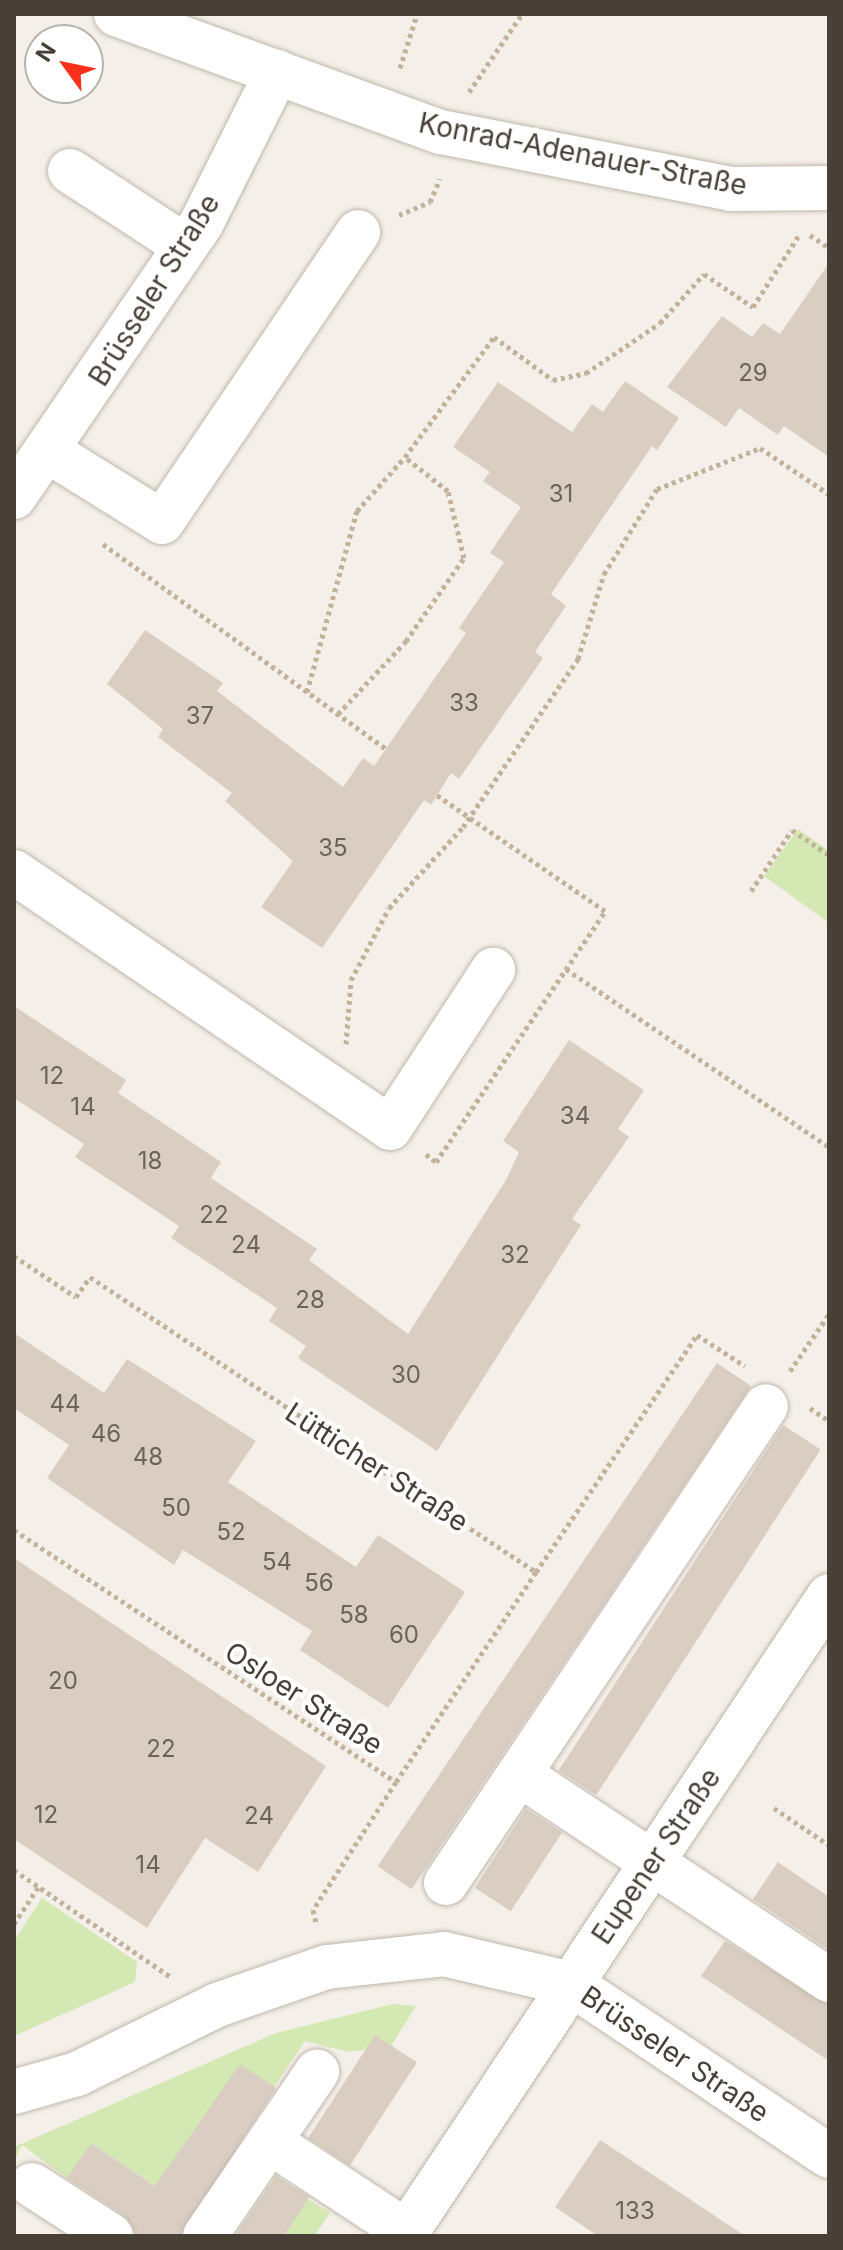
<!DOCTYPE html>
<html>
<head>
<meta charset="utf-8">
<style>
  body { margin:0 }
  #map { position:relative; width:843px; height:2250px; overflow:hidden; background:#f4f0e9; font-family:Inter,sans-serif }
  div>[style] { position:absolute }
  .green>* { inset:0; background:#d3e8b2 }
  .building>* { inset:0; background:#d9cec1; transform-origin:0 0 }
  .path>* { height:5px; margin-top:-2.5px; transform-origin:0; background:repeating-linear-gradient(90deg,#c2b29c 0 4px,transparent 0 8px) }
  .roads { filter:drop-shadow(0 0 2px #c0b7ab) drop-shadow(0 0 2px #c0b7ab) }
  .minor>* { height:44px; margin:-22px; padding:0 22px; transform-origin:22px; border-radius:22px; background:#fff }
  span { translate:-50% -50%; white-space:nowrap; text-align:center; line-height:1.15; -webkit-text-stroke:8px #fff; paint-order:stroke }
  .number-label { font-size:24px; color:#6c645a }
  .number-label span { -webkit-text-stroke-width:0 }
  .street-label { font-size:28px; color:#484037 }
  .frame { position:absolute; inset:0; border:16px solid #484037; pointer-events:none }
  .north { position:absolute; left:24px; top:24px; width:80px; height:80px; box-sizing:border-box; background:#fff; border:2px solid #b6b3af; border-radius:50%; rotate:303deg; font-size:22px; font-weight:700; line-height:32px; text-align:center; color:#484037 }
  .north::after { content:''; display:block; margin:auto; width:28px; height:36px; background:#fa301a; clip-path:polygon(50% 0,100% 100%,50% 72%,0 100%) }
</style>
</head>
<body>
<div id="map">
  <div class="green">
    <div style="clip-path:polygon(798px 829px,829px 851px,829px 923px,764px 876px)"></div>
    <div style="clip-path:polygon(42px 1898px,137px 1962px,135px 1982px,14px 2036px,14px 1941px)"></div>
    <div style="clip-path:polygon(393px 2004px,416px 2006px,391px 2046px,349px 2052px,305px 2041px,274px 2087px,157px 2187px,91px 2143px,67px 2178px,22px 2145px,14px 2161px,14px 2147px,276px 2033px)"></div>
    <div style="clip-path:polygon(288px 2187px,330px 2213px,314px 2236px,284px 2236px,300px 2211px,264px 2188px)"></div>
  </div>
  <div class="building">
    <div style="clip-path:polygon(829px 263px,829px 457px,784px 426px,778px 435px,739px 408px,726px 427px,667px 387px,722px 316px,752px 337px,763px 323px,780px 334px)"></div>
    <div style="clip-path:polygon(625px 381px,679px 418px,657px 450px,652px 446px,551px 594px,566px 606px,535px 652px,543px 658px,459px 779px,451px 773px,431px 805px,424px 800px,322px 948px,261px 907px,293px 861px,225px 801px,232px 793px,158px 737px,163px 729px,107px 684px,145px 630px,223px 683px,217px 691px,343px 787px,363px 758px,374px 766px,466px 633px,459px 628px,504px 562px,490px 553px,521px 507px,483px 481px,490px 472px,453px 447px,498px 382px,572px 432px,592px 404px,603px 412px)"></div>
    <div style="clip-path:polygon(14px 1006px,126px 1080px,118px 1093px,221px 1162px,211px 1178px,317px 1249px,309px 1260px,408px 1334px,506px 1180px,519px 1152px,503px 1141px,569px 1040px,644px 1090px,618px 1129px,629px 1137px,572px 1219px,581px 1225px,437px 1451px,298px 1358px,306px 1346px,269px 1321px,277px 1308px,171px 1238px,179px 1226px,75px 1157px,84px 1144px,14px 1098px)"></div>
    <div style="clip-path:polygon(14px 1333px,104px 1393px,127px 1359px,256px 1441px,228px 1482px,356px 1567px,378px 1535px,465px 1592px,388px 1708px,300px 1650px,312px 1631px,183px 1550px,174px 1565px,47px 1478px,69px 1445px,14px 1408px)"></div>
    <div style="left:717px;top:1363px;width:41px;height:607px;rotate:34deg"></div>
    <div style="left:783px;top:1425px;width:45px;height:412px;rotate:33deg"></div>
    <div style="clip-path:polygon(14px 1558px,326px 1766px,258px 1872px,205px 1838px,147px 1928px,14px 1839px)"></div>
    <div style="left:526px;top:1809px;width:43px;height:94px;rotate:33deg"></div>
    <div style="clip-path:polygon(778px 1862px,829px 1897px,829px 1950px,753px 1899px)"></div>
    <div style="clip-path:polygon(725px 1941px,829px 2005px,829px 2061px,701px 1976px)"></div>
    <div style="left:375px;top:2035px;width:50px;height:123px;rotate:33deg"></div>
    <div style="clip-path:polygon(240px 2064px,276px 2088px,180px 2236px,136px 2236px,125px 2216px,67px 2178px,91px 2143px,155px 2186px)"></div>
    <div style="clip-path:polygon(600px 2140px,676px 2190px,745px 2236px,598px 2236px,555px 2207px)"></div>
    <div style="clip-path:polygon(276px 2176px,309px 2197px,284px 2236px,235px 2236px)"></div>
  </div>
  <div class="path">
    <div style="left:400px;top:68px;width:57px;rotate:-72.5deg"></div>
    <div style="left:469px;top:92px;width:94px;rotate:-55.8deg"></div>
    <div style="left:399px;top:215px;width:34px;rotate:-23deg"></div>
    <div style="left:430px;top:202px;width:25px;rotate:-67deg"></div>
    <div style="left:810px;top:235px;width:23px;rotate:34deg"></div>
    <div style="left:103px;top:544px;width:349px;rotate:35.9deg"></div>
    <div style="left:307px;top:692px;width:188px;rotate:-74.6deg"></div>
    <div style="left:357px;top:511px;width:72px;rotate:-48.4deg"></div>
    <div style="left:338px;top:714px;width:100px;rotate:-47deg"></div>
    <div style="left:406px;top:641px;width:101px;rotate:-55.1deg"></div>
    <div style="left:464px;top:558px;width:69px;rotate:-103.4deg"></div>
    <div style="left:448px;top:491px;width:55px;rotate:-141.7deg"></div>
    <div style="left:405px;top:457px;width:149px;rotate:-53.4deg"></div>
    <div style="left:494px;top:337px;width:73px;rotate:36.1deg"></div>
    <div style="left:553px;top:380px;width:34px;rotate:-12deg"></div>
    <div style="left:586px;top:373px;width:89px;rotate:-34deg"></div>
    <div style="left:660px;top:323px;width:66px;rotate:-48.1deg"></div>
    <div style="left:704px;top:274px;width:59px;rotate:34deg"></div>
    <div style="left:753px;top:307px;width:85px;rotate:-57.4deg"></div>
    <div style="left:751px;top:891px;width:73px;rotate:-56.1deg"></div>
    <div style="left:792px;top:830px;width:45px;rotate:34deg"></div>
    <div style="left:566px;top:969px;width:318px;rotate:34.1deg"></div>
    <div style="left:346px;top:1044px;width:64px;rotate:-85.5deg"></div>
    <div style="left:351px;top:980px;width:81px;rotate:-62.2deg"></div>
    <div style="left:389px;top:908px;width:110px;rotate:-47.6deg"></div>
    <div style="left:463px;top:827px;width:204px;rotate:-55.6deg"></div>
    <div style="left:578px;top:659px;width:89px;rotate:-73deg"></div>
    <div style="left:604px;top:574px;width:100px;rotate:-58.1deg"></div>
    <div style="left:657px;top:489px;width:111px;rotate:-21.7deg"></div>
    <div style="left:760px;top:448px;width:83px;rotate:33.7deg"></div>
    <div style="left:426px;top:1154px;width:13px;rotate:39deg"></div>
    <div style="left:436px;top:1162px;width:303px;rotate:-56deg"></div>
    <div style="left:605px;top:911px;width:204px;rotate:-145.4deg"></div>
    <div style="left:14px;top:1256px;width:74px;rotate:33.5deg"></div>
    <div style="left:76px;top:1297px;width:24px;rotate:-55deg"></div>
    <div style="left:90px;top:1277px;width:535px;rotate:33.48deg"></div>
    <div style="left:536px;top:1572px;width:252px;rotate:123.7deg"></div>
    <div style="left:790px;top:1371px;width:69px;rotate:-55.6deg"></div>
    <div style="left:810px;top:1408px;width:23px;rotate:34deg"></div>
    <div style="left:14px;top:1530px;width:458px;rotate:33.4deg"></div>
    <div style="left:396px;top:1782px;width:153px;rotate:123deg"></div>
    <div style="left:313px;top:1910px;width:13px;rotate:77deg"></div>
    <div style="left:536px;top:1572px;width:287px;rotate:-55.8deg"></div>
    <div style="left:697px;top:1335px;width:57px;rotate:32.9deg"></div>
    <div style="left:774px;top:1808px;width:66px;rotate:33.9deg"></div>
    <div style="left:14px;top:1870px;width:190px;rotate:34.3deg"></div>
    <div style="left:14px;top:1924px;width:45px;rotate:-56.7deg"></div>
  </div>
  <div class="roads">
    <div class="minor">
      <div style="left:116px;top:14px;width:346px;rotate:20deg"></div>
      <div style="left:441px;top:132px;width:296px;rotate:11.1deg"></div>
      <div style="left:731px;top:189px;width:98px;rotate:-0.6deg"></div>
      <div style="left:70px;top:171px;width:137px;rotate:33.1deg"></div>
      <div style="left:48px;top:451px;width:134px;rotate:31.9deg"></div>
      <div style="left:162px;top:522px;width:350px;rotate:-55.9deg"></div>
      <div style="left:14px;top:497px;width:333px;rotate:-55.6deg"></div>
      <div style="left:202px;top:222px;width:168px;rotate:-63.4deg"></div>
      <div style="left:14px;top:872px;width:455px;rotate:34.2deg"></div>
      <div style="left:390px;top:1128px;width:189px;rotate:-56.9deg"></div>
      <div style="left:519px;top:1774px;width:372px;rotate:33.6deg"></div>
      <div style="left:446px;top:1883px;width:574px;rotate:-56.14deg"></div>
      <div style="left:14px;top:2092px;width:66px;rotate:-15.9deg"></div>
      <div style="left:77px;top:2074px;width:156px;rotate:-26.2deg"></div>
      <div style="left:217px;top:2005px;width:116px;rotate:-19.1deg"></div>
      <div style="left:327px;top:1967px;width:118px;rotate:-6.3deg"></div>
      <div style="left:444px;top:1954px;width:130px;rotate:13.3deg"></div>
      <div style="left:571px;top:1984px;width:310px;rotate:33.7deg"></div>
      <div style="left:270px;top:2142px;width:164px;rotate:33.3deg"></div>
      <div style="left:32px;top:2185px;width:94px;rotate:32.8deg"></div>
      <div style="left:205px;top:2236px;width:199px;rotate:-55.7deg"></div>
      <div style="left:404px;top:2236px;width:768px;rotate:-56.41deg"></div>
    </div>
  </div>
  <div class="number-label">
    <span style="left:753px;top:373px">29</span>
    <span style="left:561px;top:494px">31</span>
    <span style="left:464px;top:703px">33</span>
    <span style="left:200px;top:716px">37</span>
    <span style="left:333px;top:848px">35</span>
    <span style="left:52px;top:1076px">12</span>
    <span style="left:83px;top:1107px">14</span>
    <span style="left:575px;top:1116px">34</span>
    <span style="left:150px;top:1161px">18</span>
    <span style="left:214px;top:1215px">22</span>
    <span style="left:246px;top:1245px">24</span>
    <span style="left:515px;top:1255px">32</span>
    <span style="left:310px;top:1300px">28</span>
    <span style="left:406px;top:1375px">30</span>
    <span style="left:65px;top:1404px">44</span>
    <span style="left:106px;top:1434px">46</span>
    <span style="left:148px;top:1457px">48</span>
    <span style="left:176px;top:1508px">50</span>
    <span style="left:231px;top:1532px">52</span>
    <span style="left:277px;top:1562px">54</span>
    <span style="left:319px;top:1583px">56</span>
    <span style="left:354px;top:1615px">58</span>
    <span style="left:404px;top:1635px">60</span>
    <span style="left:63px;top:1681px">20</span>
    <span style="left:161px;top:1749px">22</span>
    <span style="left:46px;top:1815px">12</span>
    <span style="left:259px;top:1816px">24</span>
    <span style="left:148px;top:1865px">14</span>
    <span style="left:635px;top:2211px">133</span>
  </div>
  <div class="street-label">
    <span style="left:583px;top:154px;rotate:11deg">Konrad-Adenauer-Straße</span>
    <span style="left:154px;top:290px;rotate:-58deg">Brüsseler Straße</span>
    <span style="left:377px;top:1467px;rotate:33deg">Lütticher Straße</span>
    <span style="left:304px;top:1698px;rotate:33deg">Osloer Straße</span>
    <span style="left:656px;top:1856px;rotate:-56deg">Eupener Straße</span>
    <span style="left:675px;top:2054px;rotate:34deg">Brüsseler Straße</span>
  </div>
  <div class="frame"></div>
  <div class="north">N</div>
</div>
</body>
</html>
